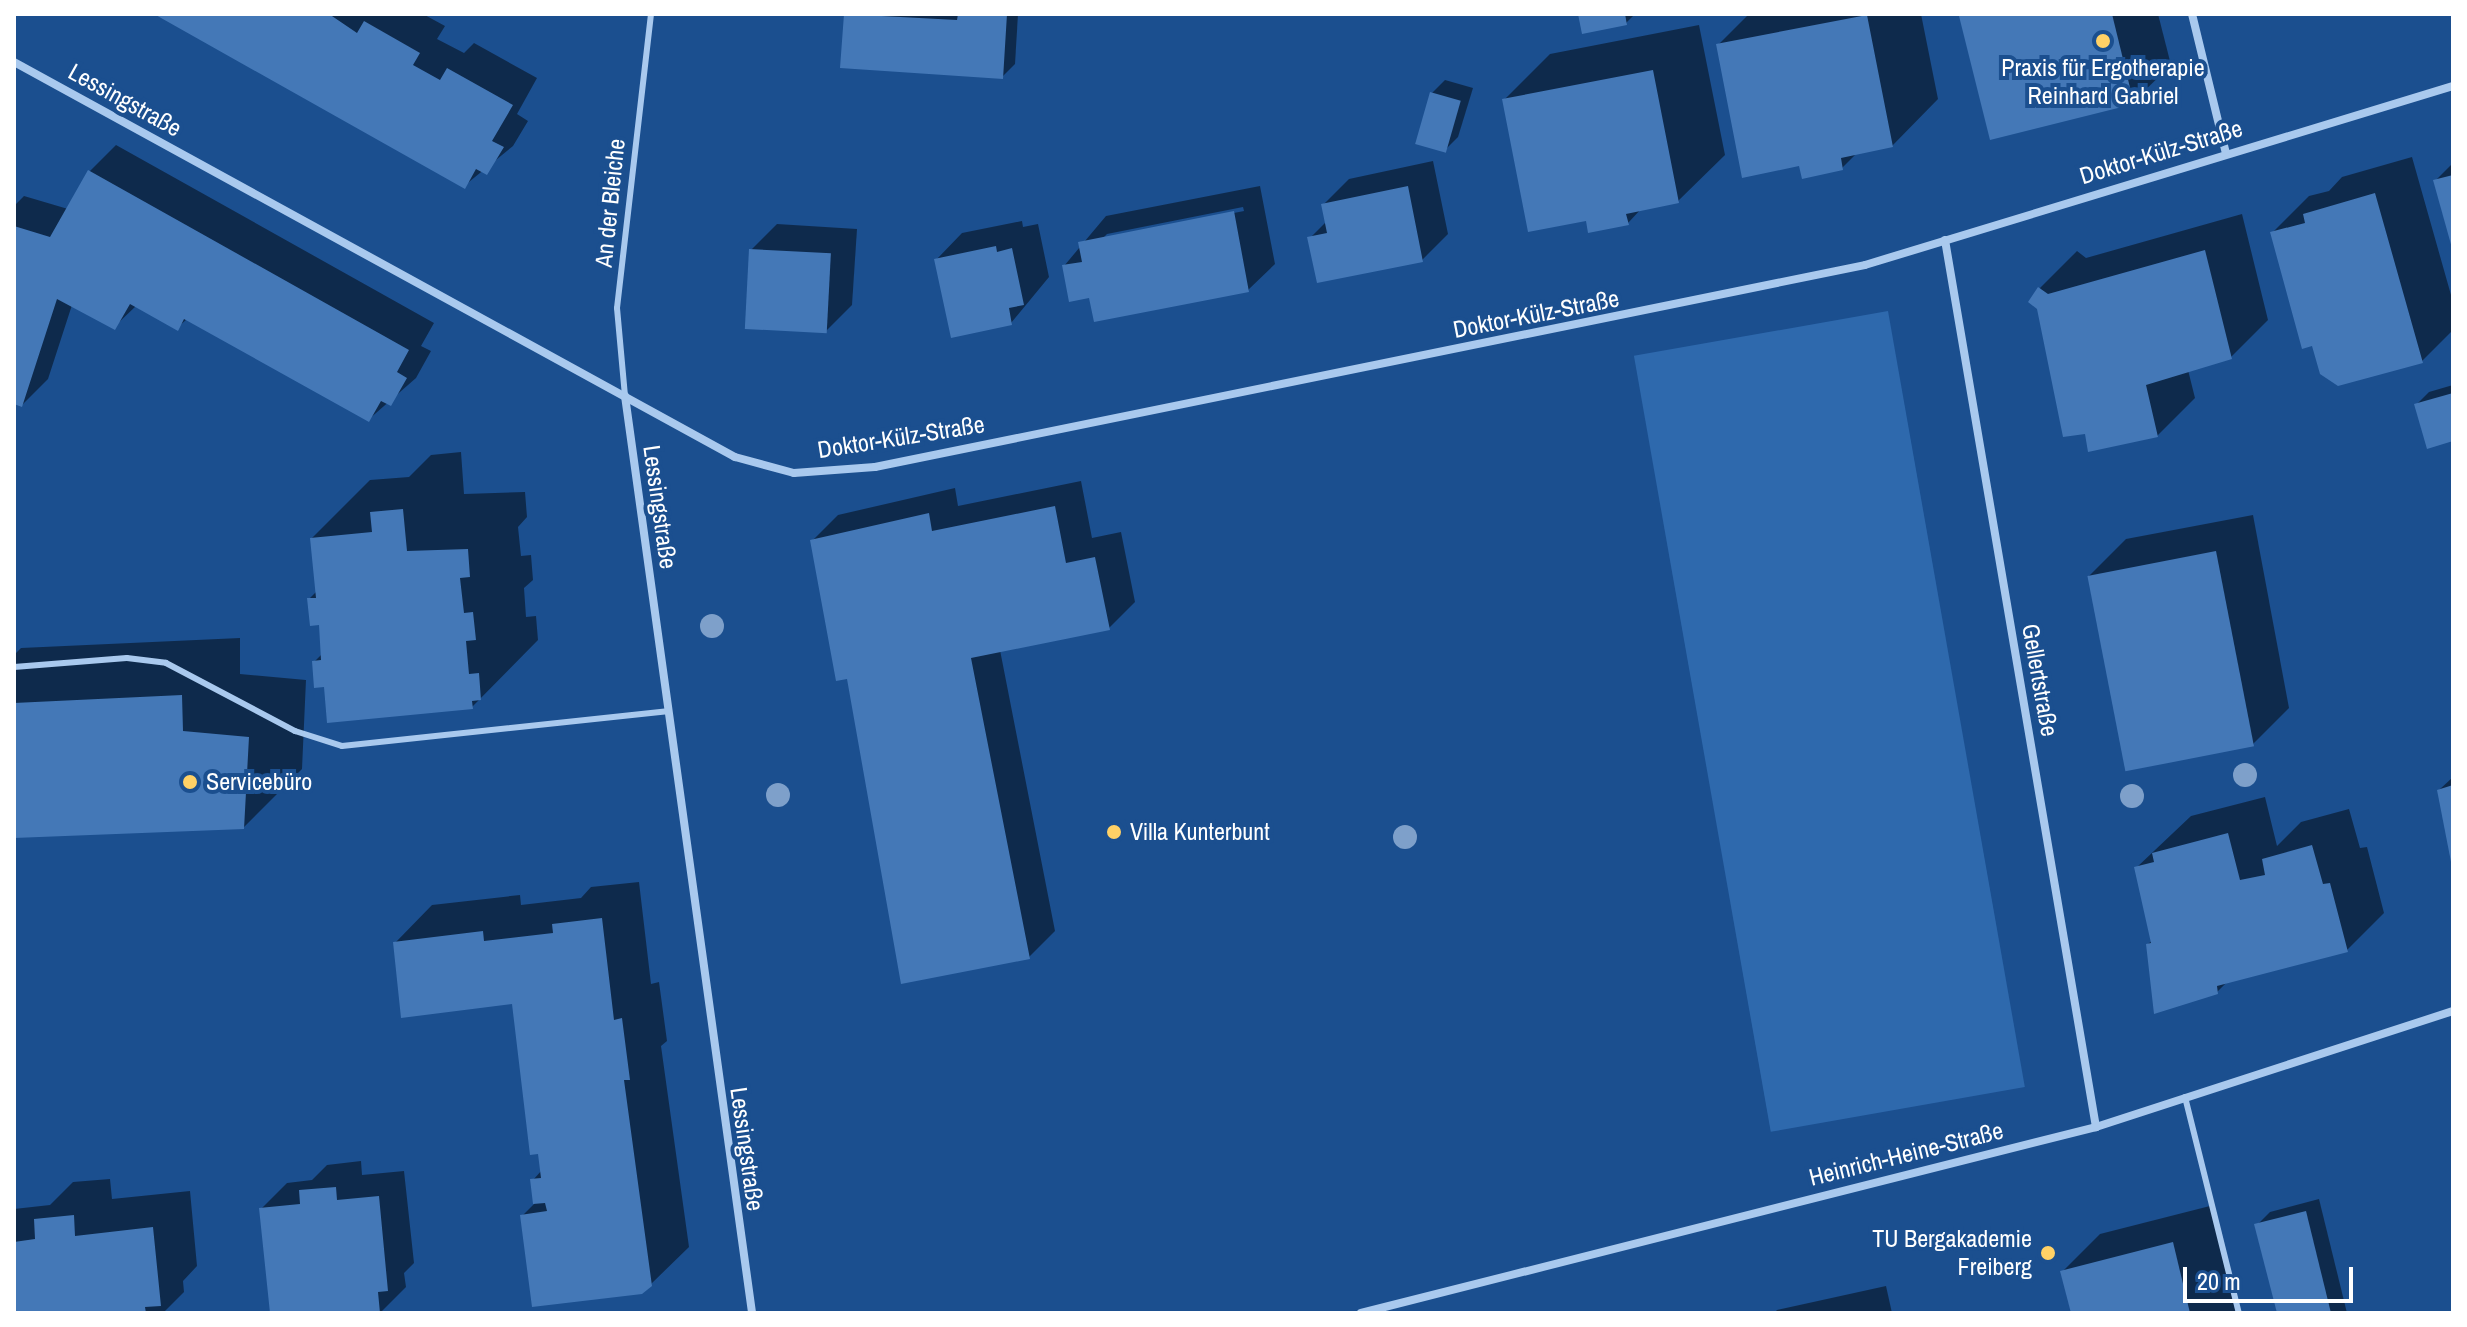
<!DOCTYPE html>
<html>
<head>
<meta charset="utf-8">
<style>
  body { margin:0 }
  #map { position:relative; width:2467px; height:1327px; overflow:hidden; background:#1b4f8f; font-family:"Archivo Narrow",sans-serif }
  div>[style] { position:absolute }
  .green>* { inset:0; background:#2e69ad; transform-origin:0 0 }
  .shadow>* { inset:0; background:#0007 }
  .building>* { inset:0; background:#4478b7; transform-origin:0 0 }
  .lane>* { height:6px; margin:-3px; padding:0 3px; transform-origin:3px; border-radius:3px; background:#a9c9ee }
  .street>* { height:8px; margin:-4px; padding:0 4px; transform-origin:4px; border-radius:4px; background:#a9c9ee }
  .trees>* { width:24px; height:24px; margin:-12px; border-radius:50%; background:#7ea0ca }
  .dots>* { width:22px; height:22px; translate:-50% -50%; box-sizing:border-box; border:4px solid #1b4f8f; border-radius:50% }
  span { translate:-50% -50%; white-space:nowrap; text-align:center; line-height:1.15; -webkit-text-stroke:8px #1b4f8f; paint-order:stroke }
  .poi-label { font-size:24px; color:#fff }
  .left { translate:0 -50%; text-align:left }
  .right { translate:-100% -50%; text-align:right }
  .street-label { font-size:24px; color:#fff }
  .frame { position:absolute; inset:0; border:16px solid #fff; pointer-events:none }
  .scale { position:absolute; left:2183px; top:1267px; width:170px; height:36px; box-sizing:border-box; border:4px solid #fff; border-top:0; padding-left:10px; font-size:24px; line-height:28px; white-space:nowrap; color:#fff; -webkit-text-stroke:6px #1b4f8f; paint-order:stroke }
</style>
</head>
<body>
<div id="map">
  <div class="green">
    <div style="left:1888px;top:311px;width:788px;height:258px;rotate:80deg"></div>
  </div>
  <div class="shadow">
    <div style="clip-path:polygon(159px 14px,423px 14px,445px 26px,437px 39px,464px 53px,474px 43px,537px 78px,517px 114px,528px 121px,513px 146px,464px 186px)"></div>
    <div style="clip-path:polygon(846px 14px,1018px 14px,1015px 64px,1002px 77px,843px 66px)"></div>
    <div style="clip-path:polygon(1580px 14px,1635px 14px,1626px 23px)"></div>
    <div style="clip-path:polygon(1749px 14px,1921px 14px,1938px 99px,1892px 146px,1858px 152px,1842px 168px,1801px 164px,1718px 45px)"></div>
    <div style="clip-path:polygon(1964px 14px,2158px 14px,2171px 65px,2133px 102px)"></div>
    <div style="clip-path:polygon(1699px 25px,1725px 155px,1678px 201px,1642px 208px,1628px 223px,1587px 219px,1504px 100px,1550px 54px)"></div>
    <div style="clip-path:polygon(1445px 80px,1473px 88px,1458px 137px,1445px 150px,1432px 93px)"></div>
    <div style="clip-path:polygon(116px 145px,434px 323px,421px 346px,431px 351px,416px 378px,368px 420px,187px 319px,177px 328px,136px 306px,114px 327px,72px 305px,48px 379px,22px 405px,14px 402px,14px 206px,24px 196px,68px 209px,90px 171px)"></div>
    <div style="clip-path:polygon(2412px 157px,2453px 302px,2453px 330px,2422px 361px,2272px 233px,2309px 196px,2329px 191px,2342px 177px)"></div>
    <div style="clip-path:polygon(1433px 161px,1448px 234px,1422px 260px,1310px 238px,1327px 221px,1323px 205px,1349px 179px)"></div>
    <div style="clip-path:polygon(2453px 163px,2453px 244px,2435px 181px)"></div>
    <div style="clip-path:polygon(evenodd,1260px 186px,1275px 264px,1248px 290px,1091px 295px,1064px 266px,1106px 216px,1260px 186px,1243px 207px,1244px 211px,1102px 239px,1107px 234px,1243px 207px)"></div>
    <div style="clip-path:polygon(2242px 214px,2268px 320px,2231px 357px,2188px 370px,2195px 398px,2157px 436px,2086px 431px,2040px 288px,2077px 251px,2086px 258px)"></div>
    <div style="clip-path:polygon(1022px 221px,1023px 227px,1038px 224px,1049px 277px,1011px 323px,936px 260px,962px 233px)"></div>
    <div style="clip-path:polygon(777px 224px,857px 229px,852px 305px,826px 331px,751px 250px)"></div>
    <div style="clip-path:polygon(2453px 385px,2453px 439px,2416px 405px,2429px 392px)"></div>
    <div style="clip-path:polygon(461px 452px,464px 494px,525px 492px,527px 517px,518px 527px,521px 556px,531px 555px,533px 580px,524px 588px,526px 617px,536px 616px,538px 640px,472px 707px,326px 685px,314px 662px,323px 653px,320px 623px,309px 599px,317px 591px,312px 538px,370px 480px,409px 477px,431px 455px)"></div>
    <div style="clip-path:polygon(1081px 481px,1092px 538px,1121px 532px,1135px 602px,1109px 628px,1000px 650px,1055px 931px,1029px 957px,849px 677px,812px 541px,838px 515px,955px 488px,958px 506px)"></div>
    <div style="clip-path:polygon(2253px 515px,2289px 708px,2252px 745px,2089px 576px,2126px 539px)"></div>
    <div style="clip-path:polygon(240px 638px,240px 674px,306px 680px,302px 769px,244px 827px,14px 836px,14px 655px,21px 648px)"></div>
    <div style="clip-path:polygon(2453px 777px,2453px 859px,2439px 790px)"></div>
    <div style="clip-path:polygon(2265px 797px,2277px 846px,2301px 822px,2349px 809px,2360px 848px,2367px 847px,2384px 913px,2347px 950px,2227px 982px,2217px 992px,2148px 944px,2153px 940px,2136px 868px,2191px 816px)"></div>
    <div style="clip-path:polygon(639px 882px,651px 984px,659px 982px,667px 1041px,661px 1046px,689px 1247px,651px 1284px,522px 1216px,535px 1203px,533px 1180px,542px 1170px,514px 1002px,395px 943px,432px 905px,520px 895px,521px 905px,581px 898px,591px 887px)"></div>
    <div style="clip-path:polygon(361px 1161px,362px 1175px,404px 1171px,414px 1263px,404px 1273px,406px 1287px,380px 1313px,272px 1313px,261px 1209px,287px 1183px,312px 1180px,327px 1165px)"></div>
    <div style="clip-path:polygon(110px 1179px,112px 1199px,190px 1191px,197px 1266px,183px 1281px,184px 1292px,163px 1313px,14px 1313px,14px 1209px,50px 1205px,73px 1182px)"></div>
    <div style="clip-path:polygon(2319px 1199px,2347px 1313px,2279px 1313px,2257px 1225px,2270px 1212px)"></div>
    <div style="clip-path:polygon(2210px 1206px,2236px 1313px,2073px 1313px,2063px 1271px,2100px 1234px)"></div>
    <div style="clip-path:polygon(1886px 1286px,1892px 1313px,1774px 1313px,1777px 1310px)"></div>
  </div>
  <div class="building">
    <div style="clip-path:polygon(154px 14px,329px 14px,357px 33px,364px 21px,420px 53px,413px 65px,440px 80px,447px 68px,513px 105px,492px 141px,504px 147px,487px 175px,476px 169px,465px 189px)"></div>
    <div style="clip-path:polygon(844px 14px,957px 20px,958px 14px,1007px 14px,1003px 79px,840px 68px)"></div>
    <div style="clip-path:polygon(1578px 14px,1625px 14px,1627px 25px,1582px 34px)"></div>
    <div style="clip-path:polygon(2112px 14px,2134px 104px,1990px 140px,1959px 16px)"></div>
    <div style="clip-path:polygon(1867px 15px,1893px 147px,1841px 158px,1843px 170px,1802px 179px,1799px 166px,1742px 178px,1716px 44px)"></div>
    <div style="clip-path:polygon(1653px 70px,1679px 203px,1626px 214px,1629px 225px,1588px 233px,1586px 221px,1528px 232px,1502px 99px)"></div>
    <div style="left:1430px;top:92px;width:32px;height:54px;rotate:16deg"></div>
    <div style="clip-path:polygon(88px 170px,409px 350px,397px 372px,407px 378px,391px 406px,381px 401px,369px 422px,184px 319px,178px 331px,130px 304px,115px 330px,57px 299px,22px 407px,14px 404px,14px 226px,50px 237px)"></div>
    <div style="clip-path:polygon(2453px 175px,2453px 248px,2452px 248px,2433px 180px)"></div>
    <div style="clip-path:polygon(1408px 186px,1423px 262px,1317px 283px,1307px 237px,1327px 233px,1321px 204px)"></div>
    <div style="clip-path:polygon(2375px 193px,2423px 363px,2338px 386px,2320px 374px,2312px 346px,2302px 349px,2270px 232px,2305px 223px,2303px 214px)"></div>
    <div style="clip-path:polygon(1234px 211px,1249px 292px,1094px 322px,1089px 298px,1069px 302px,1062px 265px,1082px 262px,1078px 242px)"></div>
    <div style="clip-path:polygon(996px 246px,997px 252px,1012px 248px,1024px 305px,1009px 308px,1012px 325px,951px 338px,934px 259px)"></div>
    <div style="left:749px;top:249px;width:82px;height:80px;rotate:3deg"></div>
    <div style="clip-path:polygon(2205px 250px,2232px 359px,2146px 385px,2158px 437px,2088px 452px,2085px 434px,2063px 437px,2037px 309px,2028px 302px,2038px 287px,2048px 294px)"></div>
    <div style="clip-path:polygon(2453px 393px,2453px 441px,2427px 449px,2414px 404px)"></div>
    <div style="clip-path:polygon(1055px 506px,1066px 563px,1095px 557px,1110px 630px,971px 658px,1030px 959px,901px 984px,847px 679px,836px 681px,810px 540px,929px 513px,932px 531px)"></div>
    <div style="clip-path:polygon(403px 509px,407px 551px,468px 549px,470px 577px,460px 578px,464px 613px,473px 612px,476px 640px,466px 641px,469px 674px,479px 673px,481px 700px,472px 701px,473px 709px,327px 723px,324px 687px,314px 688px,312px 661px,321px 660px,319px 625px,310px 626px,307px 598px,316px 598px,310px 538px,372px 532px,370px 512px)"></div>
    <div style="left:2216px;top:551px;width:199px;height:131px;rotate:79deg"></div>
    <div style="clip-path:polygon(182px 695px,183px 731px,249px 737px,244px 829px,14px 838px,14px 703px)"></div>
    <div style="clip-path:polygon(2453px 785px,2453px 867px,2452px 867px,2437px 790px)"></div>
    <div style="clip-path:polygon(2228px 833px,2240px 880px,2265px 875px,2262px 859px,2312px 845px,2323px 884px,2330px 883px,2348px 952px,2217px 986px,2218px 994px,2154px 1014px,2146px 944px,2151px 943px,2134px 867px,2154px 862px,2152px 853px)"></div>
    <div style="clip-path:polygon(602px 918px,614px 1020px,622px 1018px,630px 1080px,624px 1080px,652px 1286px,642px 1294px,532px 1307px,520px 1215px,547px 1211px,545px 1203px,533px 1204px,530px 1179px,541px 1178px,538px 1154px,530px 1155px,512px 1004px,401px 1018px,393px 942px,483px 931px,484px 941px,553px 933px,552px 924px)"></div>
    <div style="clip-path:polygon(336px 1187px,337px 1200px,379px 1196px,388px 1291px,378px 1292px,380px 1313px,270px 1313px,259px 1208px,300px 1204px,299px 1190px)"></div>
    <div style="clip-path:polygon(2306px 1211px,2331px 1313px,2277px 1313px,2254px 1224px)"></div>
    <div style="clip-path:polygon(74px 1215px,75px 1236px,153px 1227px,161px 1306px,145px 1307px,146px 1313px,14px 1313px,14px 1242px,35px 1239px,34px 1219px)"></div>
    <div style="clip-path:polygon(2173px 1242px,2190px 1313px,2071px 1313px,2060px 1271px)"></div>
  </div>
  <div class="lane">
    <div style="left:625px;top:396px;width:88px;rotate:-95.2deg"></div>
    <div style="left:617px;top:308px;width:296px;rotate:-83.4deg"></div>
    <div style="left:14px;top:667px;width:113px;rotate:-4.6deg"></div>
    <div style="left:127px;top:658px;width:39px;rotate:7deg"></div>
    <div style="left:166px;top:663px;width:146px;rotate:27.8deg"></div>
    <div style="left:295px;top:731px;width:49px;rotate:17.7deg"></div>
    <div style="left:342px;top:746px;width:327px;rotate:-6.1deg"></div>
    <div style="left:2185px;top:1097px;width:223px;rotate:76deg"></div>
  </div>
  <div class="street">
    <div style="left:2192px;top:14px;width:143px;rotate:76.3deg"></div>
    <div style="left:14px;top:62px;width:822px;rotate:28.72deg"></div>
    <div style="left:735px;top:457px;width:61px;rotate:15.2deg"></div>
    <div style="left:794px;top:473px;width:81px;rotate:-4.2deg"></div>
    <div style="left:875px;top:467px;width:1010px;rotate:-11.53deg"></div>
    <div style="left:1865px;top:265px;width:615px;rotate:-16.93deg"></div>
    <div style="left:1945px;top:240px;width:900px;rotate:80.34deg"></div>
    <div style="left:625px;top:396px;width:926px;rotate:82.11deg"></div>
    <div style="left:1361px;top:1313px;width:758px;rotate:-14.2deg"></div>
    <div style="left:2096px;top:1127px;width:375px;rotate:-18deg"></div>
  </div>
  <div class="trees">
    <div style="left:712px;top:626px"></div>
    <div style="left:2245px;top:775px"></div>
    <div style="left:778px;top:795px"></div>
    <div style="left:2132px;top:796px"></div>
    <div style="left:1405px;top:837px"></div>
  </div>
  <div class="dots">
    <div style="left:2103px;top:41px;background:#ffd166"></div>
    <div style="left:190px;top:782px;background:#ffd166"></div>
    <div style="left:1114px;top:832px;background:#ffd166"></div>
    <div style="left:2048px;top:1253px;background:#ffd166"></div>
  </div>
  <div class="poi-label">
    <span style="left:2103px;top:82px">Praxis für Ergotherapie<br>Reinhard Gabriel</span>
    <span class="left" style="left:206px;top:782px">Servicebüro</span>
    <span class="left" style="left:1130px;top:832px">Villa Kunterbunt</span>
    <span class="right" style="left:2032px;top:1253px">TU Bergakademie<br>Freiberg</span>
  </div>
  <div class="street-label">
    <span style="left:125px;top:100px;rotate:29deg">Lessingstraße</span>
    <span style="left:2161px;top:152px;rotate:-17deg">Doktor-Külz-Straße</span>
    <span style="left:610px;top:203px;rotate:-84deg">An der Bleiche</span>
    <span style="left:1536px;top:314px;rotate:-11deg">Doktor-Külz-Straße</span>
    <span style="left:901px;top:437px;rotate:-9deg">Doktor-Külz-Straße</span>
    <span style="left:660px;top:507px;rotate:82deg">Lessingstraße</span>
    <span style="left:2040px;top:680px;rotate:80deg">Gellertstraße</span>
    <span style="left:747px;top:1149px;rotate:82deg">Lessingstraße</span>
    <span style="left:1906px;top:1154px;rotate:-14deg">Heinrich-Heine-Straße</span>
  </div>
  <div class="frame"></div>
  <div class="scale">20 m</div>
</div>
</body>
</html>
